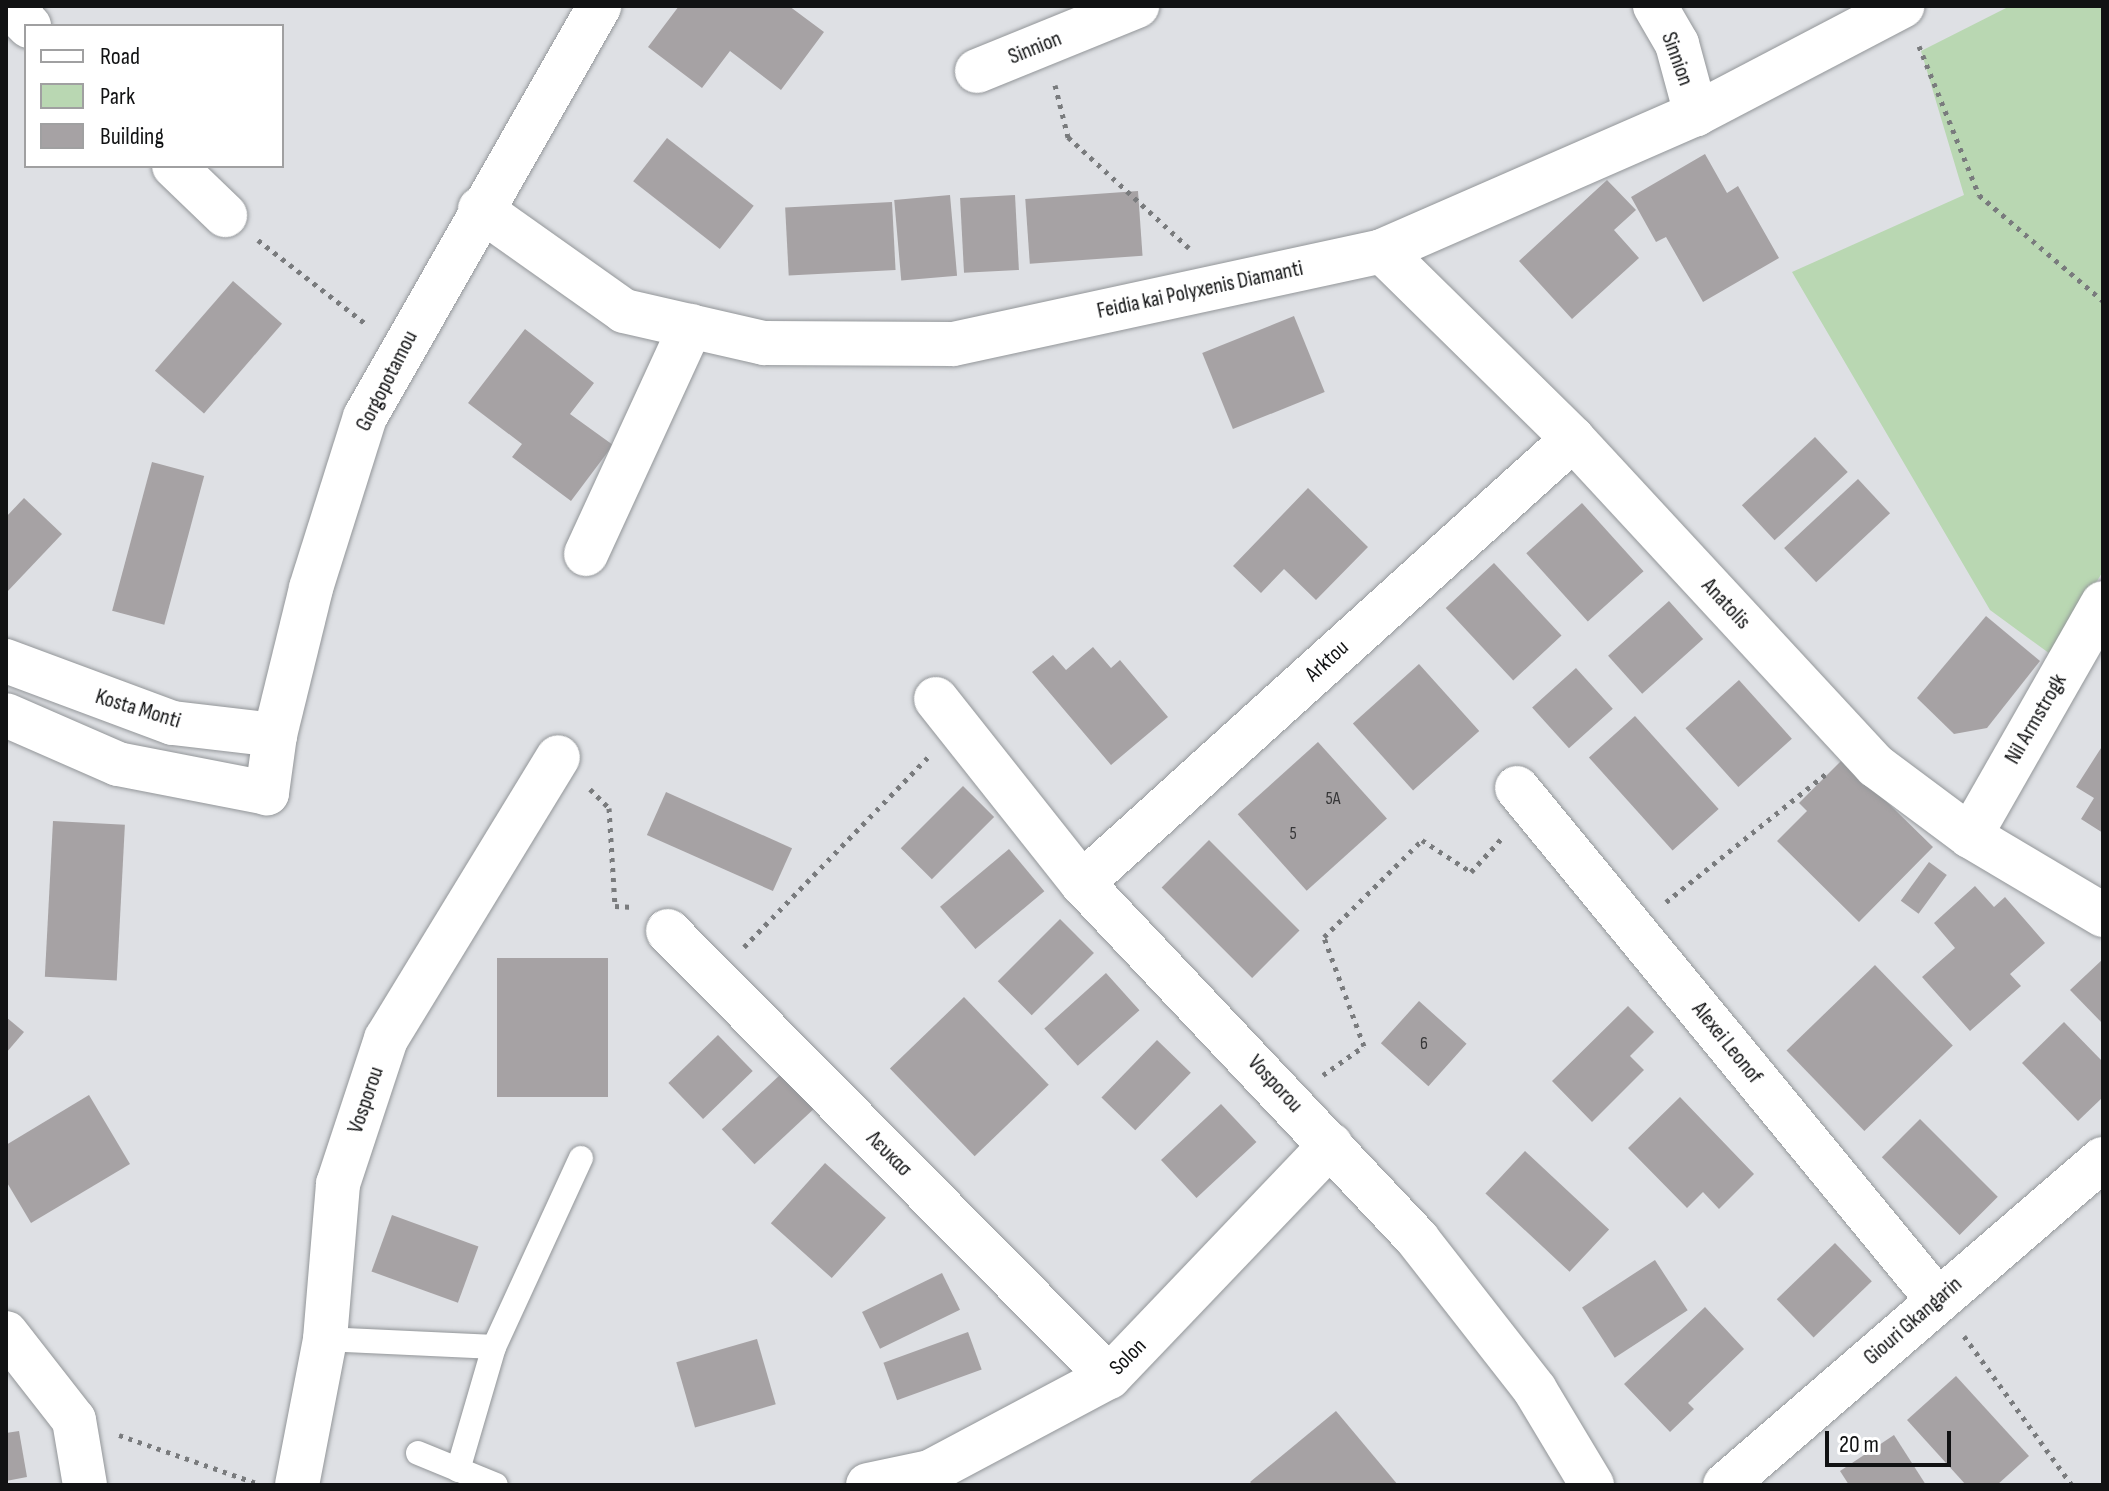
<!DOCTYPE html>
<html>
<head>
<meta charset="utf-8">
<style>
  body { margin:0 }
  #map { position:relative; width:2109px; height:1491px; overflow:hidden; background:#dee0e4; font-family:"Sofia Sans Condensed",sans-serif }
  div>[style] { position:absolute }
  .green>* { inset:0; background:#b9d7b2 }
  .building>* { inset:0; background:#a6a2a4; transform-origin:0 0 }
  .path>* { height:5px; margin-top:-2.5px; transform-origin:0; background:repeating-linear-gradient(90deg,#797b7d 0 4px,transparent 0 10px) }
  .roads { filter:drop-shadow(0 0 2px #939699) drop-shadow(0 0 2px #939699) }
  .lane>* { height:24px; margin:-12px; padding:0 12px; transform-origin:12px; border-radius:12px; background:#fff }
  .street>* { height:44px; margin:-22px; padding:0 22px; transform-origin:22px; border-radius:22px; background:#fff }
  .secondary>* { height:44px; margin:-22px; padding:0 22px; transform-origin:22px; border-radius:22px; background:#fff }
  span { translate:-50% -50%; white-space:nowrap; text-align:center; line-height:1.15; -webkit-text-stroke:6px #fff; paint-order:stroke }
  .number-label { font-size:18px; color:#363637 }
  .number-label span { -webkit-text-stroke-width:0 }
  .street-label { font-size:22px; color:#111213 }
  .frame { position:absolute; inset:0; border:8px solid #111213; pointer-events:none }
  .legend { position:absolute; left:24px; top:24px; width:260px; height:144px; box-sizing:border-box; background:#fff; border:2px solid #a0a0a1; margin:0; padding:10px 14px; list-style:none; font-size:24px; color:#111213 }
  .legend li { display:flex; align-items:center; gap:16px; height:40px }
  .legend b { width:40px; border:2px solid #a0a0a1 }
  .scale { position:absolute; left:1825px; top:1431px; width:126px; height:36px; box-sizing:border-box; border:4px solid #111213; border-top:0; padding-left:10px; font-size:24px; line-height:28px; white-space:nowrap; color:#111213; -webkit-text-stroke:6px #fff; paint-order:stroke }
</style>
</head>
<body>
<div id="map">
  <div class="green">
    <div style="clip-path:polygon(2010px 6px,2103px 6px,2103px 571px,2053px 656px,1990px 610px,1792px 272px,1964px 195px,1921px 51px)"></div>
  </div>
  <div class="building">
    <div style="clip-path:polygon(679px 6px,789px 6px,824px 32px,781px 90px,730px 51px,702px 88px,648px 47px)"></div>
    <div style="left:667px;top:138px;width:110px;height:55px;rotate:38deg"></div>
    <div style="clip-path:polygon(1705px 154px,1727px 193px,1738px 186px,1779px 258px,1703px 302px,1666px 237px,1656px 242px,1631px 197px)"></div>
    <div style="clip-path:polygon(1607px 180px,1636px 210px,1614px 230px,1639px 258px,1572px 319px,1519px 261px)"></div>
    <div style="left:1138px;top:191px;width:65px;height:113px;rotate:86deg"></div>
    <div style="left:950px;top:195px;width:81px;height:56px;rotate:85deg"></div>
    <div style="left:1015px;top:195px;width:75px;height:55px;rotate:87deg"></div>
    <div style="left:892px;top:202px;width:68px;height:107px;rotate:87deg"></div>
    <div style="left:233px;top:281px;width:65px;height:119px;rotate:41deg"></div>
    <div style="left:1294px;top:316px;width:82px;height:99px;rotate:68deg"></div>
    <div style="clip-path:polygon(525px 329px,594px 383px,570px 414px,613px 445px,571px 501px,512px 457px,522px 444px,468px 403px)"></div>
    <div style="left:1815px;top:437px;width:48px;height:100px;rotate:47deg"></div>
    <div style="left:152px;top:462px;width:54px;height:154px;rotate:15deg"></div>
    <div style="left:1858px;top:479px;width:47px;height:101px;rotate:47deg"></div>
    <div style="clip-path:polygon(1308px 488px,1368px 547px,1316px 600px,1284px 569px,1261px 593px,1233px 566px)"></div>
    <div style="clip-path:polygon(24px 498px,62px 534px,6px 593px,6px 517px)"></div>
    <div style="left:1582px;top:503px;width:92px;height:75px;rotate:48deg"></div>
    <div style="left:1494px;top:563px;width:99px;height:66px;rotate:47deg"></div>
    <div style="left:1669px;top:601px;width:51px;height:82px;rotate:48deg"></div>
    <div style="clip-path:polygon(1986px 616px,2040px 661px,1987px 728px,1954px 734px,1917px 698px)"></div>
    <div style="clip-path:polygon(1093px 647px,1111px 668px,1120px 660px,1168px 717px,1111px 765px,1032px 672px,1053px 655px,1066px 670px)"></div>
    <div style="left:1419px;top:664px;width:90px;height:89px;rotate:48deg"></div>
    <div style="left:1576px;top:668px;width:55px;height:59px;rotate:48deg"></div>
    <div style="left:1739px;top:680px;width:79px;height:72px;rotate:48deg"></div>
    <div style="left:1635px;top:716px;width:125px;height:62px;rotate:48deg"></div>
    <div style="left:1318px;top:742px;width:103px;height:108px;rotate:48deg"></div>
    <div style="clip-path:polygon(2103px 745px,2103px 833px,2081px 819px,2094px 798px,2076px 787px)"></div>
    <div style="clip-path:polygon(1843px 759px,1933px 847px,1859px 922px,1777px 841px,1807px 811px,1799px 803px)"></div>
    <div style="left:963px;top:786px;width:44px;height:88px;rotate:45deg"></div>
    <div style="left:666px;top:792px;width:138px;height:47px;rotate:24deg"></div>
    <div style="left:53px;top:821px;width:72px;height:156px;rotate:3deg"></div>
    <div style="left:1209px;top:840px;width:128px;height:67px;rotate:45deg"></div>
    <div style="left:1009px;top:849px;width:55px;height:90px;rotate:50deg"></div>
    <div style="left:1929px;top:862px;width:22px;height:48px;rotate:36deg"></div>
    <div style="clip-path:polygon(1975px 886px,1994px 907px,2005px 897px,2045px 943px,2010px 974px,2021px 986px,1970px 1031px,1922px 977px,1955px 948px,1934px 923px)"></div>
    <div style="left:1060px;top:919px;width:48px;height:88px;rotate:45deg"></div>
    <div style="left:608px;top:958px;width:139px;height:111px;rotate:90deg"></div>
    <div style="clip-path:polygon(2103px 959px,2103px 1024px,2070px 990px)"></div>
    <div style="left:1875px;top:965px;width:112px;height:123px;rotate:46deg"></div>
    <div style="left:1106px;top:973px;width:50px;height:83px;rotate:48deg"></div>
    <div style="left:964px;top:997px;width:122px;height:103px;rotate:46deg"></div>
    <div style="left:1419px;top:1001px;width:64px;height:57px;rotate:42deg"></div>
    <div style="clip-path:polygon(1628px 1006px,1654px 1032px,1630px 1056px,1644px 1070px,1592px 1122px,1552px 1081px)"></div>
    <div style="clip-path:polygon(6px 1017px,24px 1032px,6px 1053px)"></div>
    <div style="clip-path:polygon(2064px 1022px,2103px 1062px,2103px 1097px,2078px 1121px,2022px 1063px)"></div>
    <div style="left:718px;top:1035px;width:50px;height:69px;rotate:46deg"></div>
    <div style="left:1157px;top:1040px;width:47px;height:80px;rotate:44deg"></div>
    <div style="left:781px;top:1074px;width:48px;height:81px;rotate:47deg"></div>
    <div style="clip-path:polygon(89px 1095px,130px 1164px,31px 1223px,6px 1181px,6px 1145px)"></div>
    <div style="clip-path:polygon(1680px 1097px,1754px 1174px,1719px 1209px,1703px 1192px,1687px 1208px,1628px 1148px)"></div>
    <div style="left:1221px;top:1104px;width:52px;height:82px;rotate:47deg"></div>
    <div style="left:1920px;top:1119px;width:110px;height:54px;rotate:45deg"></div>
    <div style="left:1525px;top:1151px;width:115px;height:58px;rotate:43deg"></div>
    <div style="left:825px;top:1163px;width:82px;height:81px;rotate:42deg"></div>
    <div style="left:392px;top:1215px;width:92px;height:60px;rotate:20deg"></div>
    <div style="left:1835px;top:1243px;width:53px;height:81px;rotate:46deg"></div>
    <div style="left:1655px;top:1260px;width:60px;height:87px;rotate:57deg"></div>
    <div style="left:942px;top:1273px;width:41px;height:89px;rotate:64deg"></div>
    <div style="clip-path:polygon(1705px 1307px,1744px 1349px,1688px 1403px,1694px 1409px,1670px 1432px,1624px 1384px)"></div>
    <div style="left:968px;top:1332px;width:40px;height:90px;rotate:70deg"></div>
    <div style="left:757px;top:1339px;width:68px;height:84px;rotate:74deg"></div>
    <div style="clip-path:polygon(1956px 1376px,2029px 1456px,1997px 1485px,1966px 1485px,1907px 1420px)"></div>
    <div style="clip-path:polygon(1336px 1411px,1398px 1485px,1253px 1485px,1250px 1482px)"></div>
    <div style="clip-path:polygon(19px 1431px,27px 1477px,6px 1481px,6px 1433px)"></div>
    <div style="clip-path:polygon(1894px 1435px,1926px 1485px,1849px 1485px,1840px 1471px)"></div>
  </div>
  <div class="path">
    <div style="left:1919px;top:46px;width:161px;rotate:68.1deg"></div>
    <div style="left:1979px;top:195px;width:163px;rotate:40.5deg"></div>
    <div style="left:1055px;top:85px;width:54px;rotate:76deg"></div>
    <div style="left:1068px;top:137px;width:164px;rotate:42.5deg"></div>
    <div style="left:258px;top:240px;width:138px;rotate:37.9deg"></div>
    <div style="left:590px;top:789px;width:27px;rotate:45deg"></div>
    <div style="left:609px;top:808px;width:98px;rotate:86.5deg"></div>
    <div style="left:615px;top:906px;width:19px;rotate:3deg"></div>
    <div style="left:1666px;top:902px;width:206px;rotate:-38.7deg"></div>
    <div style="left:744px;top:947px;width:266px;rotate:-45.9deg"></div>
    <div style="left:1323px;top:1075px;width:50px;rotate:-35.3deg"></div>
    <div style="left:1364px;top:1046px;width:116px;rotate:-110.2deg"></div>
    <div style="left:1324px;top:937px;width:138px;rotate:-44.7deg"></div>
    <div style="left:1422px;top:840px;width:59px;rotate:33.1deg"></div>
    <div style="left:1471px;top:872px;width:47px;rotate:-47.6deg"></div>
    <div style="left:1964px;top:1336px;width:184px;rotate:54.1deg"></div>
    <div style="left:119px;top:1435px;width:145px;rotate:19.3deg"></div>
  </div>
  <div class="roads">
    <div class="lane">
      <div style="left:325px;top:1339px;width:169px;rotate:2.7deg"></div>
      <div style="left:418px;top:1453px;width:84px;rotate:22.3deg"></div>
      <div style="left:458px;top:1470px;width:128px;rotate:-73.7deg"></div>
      <div style="left:494px;top:1347px;width:208px;rotate:-65.3deg"></div>
    </div>
    <div class="street">
      <div style="left:21px;top:6px;width:8px;rotate:135deg"></div>
      <div style="left:15px;top:12px;width:20px;rotate:45deg"></div>
      <div style="left:1655px;top:6px;width:44px;rotate:59.9deg"></div>
      <div style="left:1677px;top:44px;width:73px;rotate:74.8deg"></div>
      <div style="left:977px;top:71px;width:173px;rotate:-22.1deg"></div>
      <div style="left:174px;top:166px;width:71px;rotate:43.9deg"></div>
      <div style="left:480px;top:209px;width:176px;rotate:35.3deg"></div>
      <div style="left:624px;top:311px;width:144px;rotate:12.9deg"></div>
      <div style="left:764px;top:343px;width:189px;rotate:0.3deg"></div>
      <div style="left:953px;top:344px;width:439px;rotate:-12.2deg"></div>
      <div style="left:1382px;top:251px;width:343px;rotate:-23.6deg"></div>
      <div style="left:1696px;top:114px;width:233px;rotate:-27.6deg"></div>
      <div style="left:1382px;top:251px;width:268px;rotate:44.5deg"></div>
      <div style="left:1573px;top:439px;width:446px;rotate:47.2deg"></div>
      <div style="left:1876px;top:766px;width:117px;rotate:36.7deg"></div>
      <div style="left:1970px;top:836px;width:155px;rotate:30.7deg"></div>
      <div style="left:586px;top:554px;width:251px;rotate:-65.3deg"></div>
      <div style="left:6px;top:661px;width:178px;rotate:20.4deg"></div>
      <div style="left:173px;top:723px;width:103px;rotate:6.7deg"></div>
      <div style="left:275px;top:735px;width:59px;rotate:97.9deg"></div>
      <div style="left:267px;top:793px;width:152px;rotate:-169deg"></div>
      <div style="left:118px;top:764px;width:122px;rotate:-156.4deg"></div>
      <div style="left:936px;top:699px;width:235px;rotate:51.6deg"></div>
      <div style="left:1082px;top:883px;width:490px;rotate:46.7deg"></div>
      <div style="left:1418px;top:1240px;width:190px;rotate:52deg"></div>
      <div style="left:1535px;top:1390px;width:111px;rotate:59deg"></div>
      <div style="left:1517px;top:788px;width:661px;rotate:50.58deg"></div>
      <div style="left:1970px;top:836px;width:268px;rotate:-60.3deg"></div>
      <div style="left:1082px;top:883px;width:662px;rotate:-42.12deg"></div>
      <div style="left:668px;top:931px;width:627px;rotate:45.32deg"></div>
      <div style="left:6px;top:1333px;width:110px;rotate:52deg"></div>
      <div style="left:74px;top:1420px;width:66px;rotate:80.4deg"></div>
      <div style="left:297px;top:1485px;width:149px;rotate:-79.1deg"></div>
      <div style="left:325px;top:1339px;width:156px;rotate:-85.2deg"></div>
      <div style="left:338px;top:1184px;width:153px;rotate:-71.7deg"></div>
      <div style="left:386px;top:1039px;width:330px;rotate:-58.6deg"></div>
      <div style="left:868px;top:1485px;width:63px;rotate:-11.8deg"></div>
      <div style="left:930px;top:1472px;width:203px;rotate:-28deg"></div>
      <div style="left:1109px;top:1377px;width:321px;rotate:-46.3deg"></div>
      <div style="left:1725px;top:1485px;width:499px;rotate:-40.8deg"></div>
    </div>
    <div class="secondary">
      <div style="left:275px;top:735px;width:151px;rotate:-76.2deg"></div>
      <div style="left:311px;top:588px;width:179px;rotate:-72.5deg"></div>
      <div style="left:365px;top:417px;width:473px;rotate:-60.3deg"></div>
    </div>
  </div>
  <div class="number-label">
    <span style="left:1333px;top:799px">5A</span>
    <span style="left:1293px;top:834px">5</span>
    <span style="left:1424px;top:1044px">6</span>
  </div>
  <div class="street-label">
    <span style="left:1035px;top:48px;rotate:-22deg">Sinnion</span>
    <span style="left:1677px;top:59px;rotate:70deg">Sinnion</span>
    <span style="left:1200px;top:290px;rotate:-12deg">Feidia kai Polyxenis Diamanti</span>
    <span style="left:387px;top:381px;rotate:-63deg">Gorgopotamou</span>
    <span style="left:1726px;top:604px;rotate:47deg">Anatolis</span>
    <span style="left:1327px;top:661px;rotate:-42deg">Arktou</span>
    <span style="left:138px;top:709px;rotate:17deg">Kosta Monti</span>
    <span style="left:2036px;top:719px;rotate:-60deg">Nil Armstrogk</span>
    <span style="left:1727px;top:1043px;rotate:51deg">Alexei Leonof</span>
    <span style="left:1275px;top:1084px;rotate:47deg">Vosporou</span>
    <span style="left:366px;top:1100px;rotate:-71deg">Vosporou</span>
    <span style="left:889px;top:1154px;rotate:45deg">Λευκασ</span>
    <span style="left:1913px;top:1321px;rotate:-41deg">Giouri Gkangarin</span>
    <span style="left:1128px;top:1357px;rotate:-45deg">Solon</span>
  </div>
  <div class="frame"></div>
  <ul class="legend">
  <li><b style="height:10px;background:#fff"></b>Road</li>
  <li><b style="height:22px;background:#b9d7b2"></b>Park</li>
  <li><b style="height:22px;background:#a6a2a4"></b>Building</li>
  </ul>
  <div class="scale">20 m</div>
</div>
</body>
</html>
